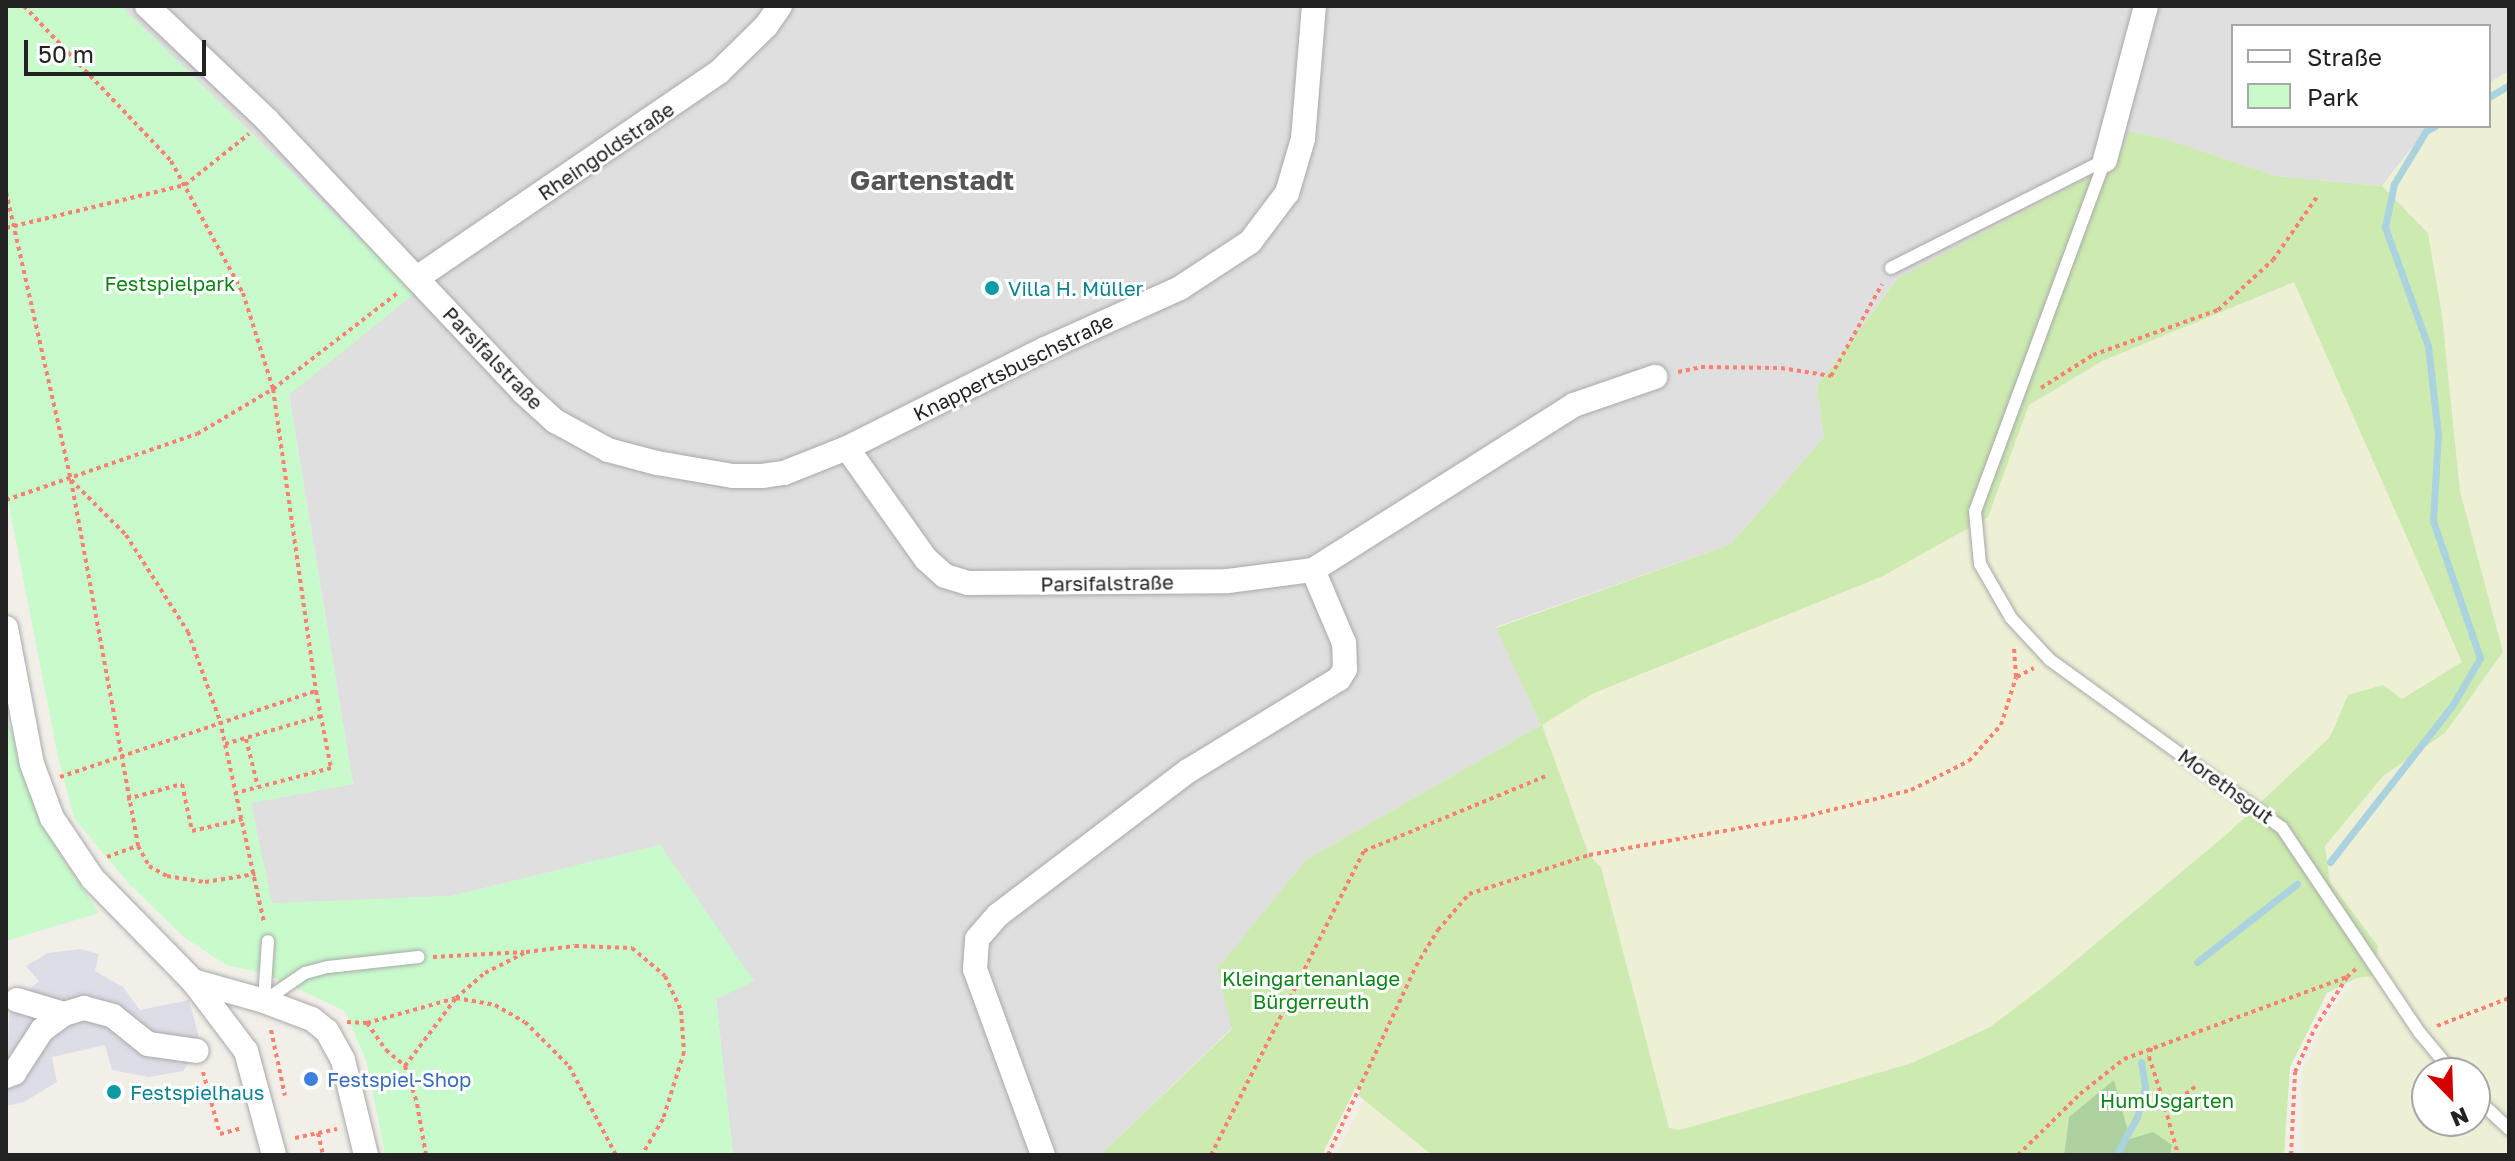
<!DOCTYPE html>
<html>
<head>
<meta charset="utf-8">
<style>
  body { margin:0 }
  #map { position:relative; width:2515px; height:1161px; overflow:hidden; background:#f2efe9; font-family:"Golos Text",sans-serif }
  div>[style] { position:absolute }
  .residential>* { inset:0; background:#e0dfdf }
  .farmland>* { inset:0; background:#eef0d5 }
  .grass>* { inset:0; background:#cdebb0 }
  .forest>* { inset:0; background:#add19e }
  .park>* { inset:0; background:#c8facc }
  .plaza>* { inset:0; background:#dddde8 }
  .stream>* { height:7px; margin:-3.5px; padding:0 3.5px; transform-origin:3.5px; border-radius:3.5px; background:#aad3df }
  .path>* { height:4px; margin-top:-2px; transform-origin:0; background:repeating-linear-gradient(90deg,#fa8072 0 4px,transparent 0 8px) }
  .roads { filter:drop-shadow(0 0 2px #a9a9a9) drop-shadow(0 0 2px #a9a9a9) }
  .lane>* { height:12px; margin:-6px; padding:0 6px; transform-origin:6px; border-radius:6px; background:#fff }
  .street>* { height:24px; margin:-12px; padding:0 12px; transform-origin:12px; border-radius:12px; background:#fff }
  .dots>* { width:22px; height:22px; translate:-50% -50%; box-sizing:border-box; border:4px solid #fff; border-radius:50% }
  span { translate:-50% -50%; white-space:nowrap; text-align:center; line-height:1.15; -webkit-text-stroke:6px #fff; paint-order:stroke }
  .street-label { font-size:20px; color:#222 }
  .park-label { font-size:20px; color:#0c8416 }
  .culture-label { font-size:20px; color:#0d838f }
  .left { translate:0 -50%; text-align:left }
  .shop-label { font-size:20px; color:#366cbe }
  .district-label { font-size:28px; color:#555; font-weight:700 }
  .frame { position:absolute; inset:0; border:8px solid #222; pointer-events:none }
  .legend { position:absolute; left:2231px; top:24px; width:260px; height:104px; box-sizing:border-box; background:#fff; border:2px solid #a7a7a7; margin:0; padding:10px 14px; list-style:none; font-size:24px; color:#222 }
  .legend li { display:flex; align-items:center; gap:16px; height:40px }
  .legend b { width:40px; border:2px solid #a7a7a7 }
  .north { position:absolute; left:2411px; top:1057px; width:80px; height:80px; box-sizing:border-box; background:#fff; border:2px solid #a7a7a7; border-radius:50%; rotate:157deg; font-size:22px; font-weight:700; line-height:32px; text-align:center; color:#222 }
  .north::after { content:''; display:block; margin:auto; width:28px; height:36px; background:#d40000; clip-path:polygon(50% 0,100% 100%,50% 72%,0 100%) }
  .scale { position:absolute; left:24px; top:40px; width:182px; height:36px; box-sizing:border-box; border:4px solid #222; border-top:0; padding-left:10px; font-size:24px; line-height:28px; white-space:nowrap; color:#222; -webkit-text-stroke:6px #fff; paint-order:stroke }
</style>
</head>
<body>
<div id="map">
  <div class="residential">
    <div style="clip-path:polygon(121px 6px,2509px 6px,2509px 71px,2489px 83px,2489px 26px,2233px 26px,2233px 126px,2429px 126px,2382px 186px,2276px 176px,2169px 140px,2129px 132px,2118px 161px,1898px 278px,1817px 386px,1824px 437px,1731px 544px,1496px 627px,1541px 725px,1306px 860px,1218px 969px,1232px 1028px,1100px 1155px,733px 1155px,716px 999px,753px 981px,660px 845px,452px 896px,272px 904px,250px 803px,353px 784px,289px 394px,415px 293px)"></div>
  </div>
  <div class="farmland">
    <div style="clip-path:polygon(evenodd,2509px 71px,2509px 1155px,2300px 1155px,2302px 1074px,2323px 1024px,2378px 946px,2330px 882px,2325px 846px,2383px 776px,2445px 733px,2503px 652px,2460px 491px,2442px 315px,2428px 233px,2382px 186px,2429px 126px,2489px 126px,2489px 83px,2509px 71px,2427px 1073px,2475px 1073px,2475px 1121px,2427px 1121px,2427px 1073px)"></div>
    <div style="clip-path:polygon(2295px 282px,2463px 662px,2402px 699px,2348px 695px,2331px 737px,2228px 833px,2051px 981px,1990px 1027px,1912px 1063px,1680px 1130px,1669px 1129px,1601px 867px,1589px 855px,1541px 725px,1592px 694px,1883px 576px,1987px 517px,2028px 405px,2102px 361px)"></div>
    <div style="clip-path:polygon(1365px 1098px,1432px 1155px,1336px 1155px)"></div>
  </div>
  <div class="grass">
    <div style="clip-path:polygon(evenodd,2129px 131px,2169px 140px,2276px 176px,2382px 186px,2428px 233px,2442px 315px,2460px 491px,2503px 652px,2445px 733px,2383px 776px,2325px 846px,2330px 882px,2378px 946px,2373px 976px,2357px 978px,2327px 993px,2290px 1067px,2284px 1155px,2129px 1155px,2069px 1117px,2064px 1155px,1432px 1155px,1358px 1095px,1363px 1083px,1355px 1089px,1322px 1155px,1100px 1155px,1232px 1029px,1217px 969px,1306px 860px,1541px 725px,1496px 628px,1731px 544px,1824px 437px,1817px 386px,1898px 278px,2118px 161px,2129px 131px,2294px 282px,2462px 662px,2402px 699px,2383px 685px,2348px 695px,2330px 737px,2228px 833px,2051px 981px,1990px 1027px,1912px 1063px,1680px 1130px,1669px 1128px,1601px 867px,1589px 855px,1542px 725px,1592px 694px,1883px 576px,1988px 517px,2029px 405px,2102px 361px,2294px 282px)"></div>
  </div>
  <div class="forest">
    <div style="clip-path:polygon(2114px 1080px,2130px 1139px,2153px 1132px,2172px 1145px,2170px 1155px,2064px 1155px,2069px 1117px)"></div>
  </div>
  <div class="park">
    <div style="clip-path:polygon(6px 6px,121px 6px,415px 293px,289px 395px,353px 784px,251px 803px,272px 903px,452px 896px,660px 845px,754px 981px,716px 999px,733px 1155px,385px 1155px,367px 1063px,345px 1011px,265px 973px,226px 965px,184px 937px,129px 884px,74px 818px,58px 757px,6px 490px)"></div>
    <div style="clip-path:polygon(6px 715px,34px 802px,58px 851px,99px 913px,6px 941px)"></div>
  </div>
  <div class="plaza">
    <div style="clip-path:polygon(80px 949px,99px 954px,95px 971px,123px 987px,140px 1010px,189px 1000px,201px 1045px,183px 1071px,149px 1077px,112px 1070px,105px 1045px,52px 1057px,57px 1082px,24px 1102px,6px 1106px,9px 1015px,17px 1000px,39px 981px,26px 966px,48px 953px)"></div>
  </div>
  <div class="stream">
    <div style="left:2489px;top:97px;width:23px;rotate:-31deg"></div>
    <div style="left:2330px;top:862px;width:198px;rotate:-52deg"></div>
    <div style="left:2452px;top:706px;width:56px;rotate:-59.7deg"></div>
    <div style="left:2480px;top:658px;width:145px;rotate:-108.9deg"></div>
    <div style="left:2433px;top:521px;width:86px;rotate:-86.7deg"></div>
    <div style="left:2438px;top:435px;width:90px;rotate:-96.4deg"></div>
    <div style="left:2428px;top:346px;width:127px;rotate:-109.9deg"></div>
    <div style="left:2385px;top:227px;width:44px;rotate:-78.2deg"></div>
    <div style="left:2394px;top:184px;width:62px;rotate:-58.9deg"></div>
    <div style="left:2426px;top:131px;width:10px;rotate:-29deg"></div>
    <div style="left:2197px;top:962px;width:127px;rotate:-38deg"></div>
    <div style="left:2116px;top:1155px;width:43px;rotate:-61.1deg"></div>
    <div style="left:2137px;top:1117px;width:31px;rotate:-75deg"></div>
    <div style="left:2145px;top:1087px;width:25px;rotate:-99deg"></div>
  </div>
  <div class="path">
    <div style="left:24px;top:6px;width:214px;rotate:46.5deg"></div>
    <div style="left:171px;top:161px;width:150px;rotate:61.4deg"></div>
    <div style="left:243px;top:293px;width:101px;rotate:72.6deg"></div>
    <div style="left:273px;top:389px;width:305px;rotate:81.9deg"></div>
    <div style="left:316px;top:691px;width:78px;rotate:79deg"></div>
    <div style="left:331px;top:768px;width:98px;rotate:165.3deg"></div>
    <div style="left:6px;top:192px;width:295px;rotate:77.3deg"></div>
    <div style="left:71px;top:480px;width:372px;rotate:79.6deg"></div>
    <div style="left:138px;top:846px;width:23px;rotate:61deg"></div>
    <div style="left:149px;top:866px;width:21px;rotate:29deg"></div>
    <div style="left:167px;top:876px;width:38px;rotate:9deg"></div>
    <div style="left:205px;top:882px;width:51px;rotate:-9.1deg"></div>
    <div style="left:6px;top:228px;width:184px;rotate:-13.5deg"></div>
    <div style="left:185px;top:185px;width:82px;rotate:-38.6deg"></div>
    <div style="left:1678px;top:372px;width:24px;rotate:-12deg"></div>
    <div style="left:1701px;top:367px;width:80px;rotate:0.7deg"></div>
    <div style="left:1781px;top:368px;width:51px;rotate:9.1deg"></div>
    <div style="left:1831px;top:376px;width:105px;rotate:-61deg"></div>
    <div style="left:2041px;top:388px;width:62px;rotate:-32.4deg"></div>
    <div style="left:2093px;top:355px;width:133px;rotate:-19.8deg"></div>
    <div style="left:2218px;top:310px;width:74px;rotate:-42.3deg"></div>
    <div style="left:2273px;top:260px;width:77px;rotate:-55.1deg"></div>
    <div style="left:71px;top:480px;width:78px;rotate:45deg"></div>
    <div style="left:126px;top:535px;width:115px;rotate:57.4deg"></div>
    <div style="left:188px;top:632px;width:95px;rotate:70.2deg"></div>
    <div style="left:220px;top:721px;width:207px;rotate:77.7deg"></div>
    <div style="left:6px;top:500px;width:202px;rotate:-19.1deg"></div>
    <div style="left:197px;top:434px;width:88px;rotate:-30.6deg"></div>
    <div style="left:273px;top:389px;width:159px;rotate:-37.6deg"></div>
    <div style="left:2017px;top:677px;width:19px;rotate:-28deg"></div>
    <div style="left:246px;top:739px;width:49px;rotate:76deg"></div>
    <div style="left:225px;top:744px;width:100px;rotate:-16.3deg"></div>
    <div style="left:60px;top:777px;width:270px;rotate:-18.6deg"></div>
    <div style="left:127px;top:799px;width:57px;rotate:-15.3deg"></div>
    <div style="left:182px;top:784px;width:48px;rotate:78deg"></div>
    <div style="left:192px;top:831px;width:52px;rotate:-13.2deg"></div>
    <div style="left:107px;top:857px;width:33px;rotate:-20deg"></div>
    <div style="left:433px;top:957px;width:91px;rotate:-3.1deg"></div>
    <div style="left:347px;top:1022px;width:20px;rotate:3deg"></div>
    <div style="left:367px;top:1023px;width:92px;rotate:-15.7deg"></div>
    <div style="left:456px;top:998px;width:40px;rotate:10deg"></div>
    <div style="left:495px;top:1005px;width:34px;rotate:30deg"></div>
    <div style="left:525px;top:1022px;width:62px;rotate:45deg"></div>
    <div style="left:569px;top:1066px;width:101px;rotate:62.2deg"></div>
    <div style="left:367px;top:1023px;width:33px;rotate:55deg"></div>
    <div style="left:386px;top:1050px;width:25px;rotate:40deg"></div>
    <div style="left:405px;top:1066px;width:40px;rotate:72deg"></div>
    <div style="left:417px;top:1104px;width:52px;rotate:80deg"></div>
    <div style="left:2437px;top:1026px;width:77px;rotate:-21.3deg"></div>
    <div style="left:271px;top:1030px;width:67px;rotate:78deg"></div>
    <div style="left:2151px;top:1048px;width:9px;rotate:103deg"></div>
    <div style="left:2149px;top:1057px;width:42px;rotate:72deg"></div>
    <div style="left:2162px;top:1097px;width:13px;rotate:32deg"></div>
    <div style="left:2173px;top:1104px;width:28px;rotate:-38deg"></div>
    <div style="left:405px;top:1066px;width:85px;rotate:-53.1deg"></div>
    <div style="left:456px;top:998px;width:38px;rotate:-41deg"></div>
    <div style="left:485px;top:973px;width:46px;rotate:-27.1deg"></div>
    <div style="left:526px;top:952px;width:49px;rotate:-7deg"></div>
    <div style="left:575px;top:946px;width:57px;rotate:2deg"></div>
    <div style="left:632px;top:948px;width:43px;rotate:40.3deg"></div>
    <div style="left:665px;top:976px;width:38px;rotate:65deg"></div>
    <div style="left:681px;top:1011px;width:41px;rotate:85.8deg"></div>
    <div style="left:684px;top:1052px;width:70px;rotate:107.4deg"></div>
    <div style="left:663px;top:1119px;width:42px;rotate:120.3deg"></div>
    <div style="left:203px;top:1072px;width:64px;rotate:74.7deg"></div>
    <div style="left:220px;top:1134px;width:23px;rotate:-15deg"></div>
    <div style="left:2163px;top:1100px;width:57px;rotate:74.7deg"></div>
    <div style="left:318px;top:1133px;width:23px;rotate:77deg"></div>
    <div style="left:295px;top:1138px;width:43px;rotate:-12.1deg"></div>
    <div style="left:1211px;top:1155px;width:340px;rotate:-63.3deg"></div>
    <div style="left:1364px;top:851px;width:197px;rotate:-22.4deg"></div>
    <div style="left:1328px;top:1155px;width:208px;rotate:-65deg"></div>
    <div style="left:1416px;top:966px;width:42px;rotate:-58.6deg"></div>
    <div style="left:1438px;top:930px;width:48px;rotate:-49.3deg"></div>
    <div style="left:1469px;top:894px;width:126px;rotate:-18deg"></div>
    <div style="left:1589px;top:855px;width:217px;rotate:-10.1deg"></div>
    <div style="left:1803px;top:817px;width:111px;rotate:-14deg"></div>
    <div style="left:1911px;top:790px;width:65px;rotate:-26.6deg"></div>
    <div style="left:1969px;top:761px;width:48px;rotate:-48.4deg"></div>
    <div style="left:2001px;top:725px;width:50px;rotate:-72.6deg"></div>
    <div style="left:2016px;top:677px;width:29px;rotate:-94deg"></div>
    <div style="left:2018px;top:1155px;width:87px;rotate:-44.5deg"></div>
    <div style="left:2080px;top:1094px;width:56px;rotate:-38.5deg"></div>
    <div style="left:2124px;top:1059px;width:238px;rotate:-20.2deg"></div>
    <div style="left:2291px;top:1155px;width:83px;rotate:-87.2deg"></div>
    <div style="left:2295px;top:1072px;width:48px;rotate:-65.6deg"></div>
    <div style="left:2315px;top:1028px;width:60px;rotate:-57.9deg"></div>
    <div style="left:2347px;top:977px;width:13px;rotate:-42deg"></div>
  </div>
  <div class="roads">
    <div class="lane">
      <div style="left:2105px;top:160px;width:374px;rotate:110.3deg"></div>
      <div style="left:1975px;top:511px;width:53px;rotate:84.6deg"></div>
      <div style="left:1980px;top:564px;width:62px;rotate:60.1deg"></div>
      <div style="left:2011px;top:618px;width:57px;rotate:47.1deg"></div>
      <div style="left:2050px;top:660px;width:286px;rotate:35.9deg"></div>
      <div style="left:2282px;top:828px;width:247px;rotate:56.1deg"></div>
      <div style="left:2420px;top:1033px;width:52px;rotate:50.5deg"></div>
      <div style="left:1891px;top:268px;width:240px;rotate:-26.8deg"></div>
      <div style="left:264px;top:1001px;width:50px;rotate:-34.3deg"></div>
      <div style="left:305px;top:973px;width:24px;rotate:-15deg"></div>
      <div style="left:328px;top:967px;width:91px;rotate:-6.3deg"></div>
      <div style="left:264px;top:1001px;width:60px;rotate:-86.2deg"></div>
      <div style="left:2475px;top:1097px;width:47px;rotate:43.3deg"></div>
    </div>
    <div class="street">
      <div style="left:147px;top:6px;width:166px;rotate:43.5deg"></div>
      <div style="left:267px;top:120px;width:372px;rotate:46.7deg"></div>
      <div style="left:522px;top:391px;width:45px;rotate:42.3deg"></div>
      <div style="left:555px;top:421px;width:60px;rotate:28.7deg"></div>
      <div style="left:608px;top:450px;width:51px;rotate:14.9deg"></div>
      <div style="left:657px;top:463px;width:77px;rotate:9.7deg"></div>
      <div style="left:733px;top:476px;width:29px"></div>
      <div style="left:762px;top:476px;width:22px;rotate:-8deg"></div>
      <div style="left:784px;top:473px;width:68px;rotate:-21.6deg"></div>
      <div style="left:847px;top:448px;width:221px;rotate:-26.6deg"></div>
      <div style="left:1045px;top:349px;width:148px;rotate:-24.3deg"></div>
      <div style="left:1180px;top:288px;width:84px;rotate:-33.3deg"></div>
      <div style="left:1250px;top:242px;width:61px;rotate:-52.9deg"></div>
      <div style="left:1287px;top:193px;width:56px;rotate:-73.5deg"></div>
      <div style="left:1303px;top:139px;width:133px;rotate:-85.3deg"></div>
      <div style="left:2105px;top:160px;width:159px;rotate:-75.1deg"></div>
      <div style="left:417px;top:278px;width:366px;rotate:-34.3deg"></div>
      <div style="left:719px;top:72px;width:66px;rotate:-44.4deg"></div>
      <div style="left:766px;top:26px;width:24px;rotate:-55deg"></div>
      <div style="left:847px;top:448px;width:136px;rotate:54.6deg"></div>
      <div style="left:926px;top:559px;width:25px;rotate:42deg"></div>
      <div style="left:945px;top:576px;width:24px;rotate:17deg"></div>
      <div style="left:968px;top:583px;width:260px;rotate:-0.4deg"></div>
      <div style="left:1228px;top:581px;width:86px;rotate:-7.4deg"></div>
      <div style="left:1313px;top:570px;width:309px;rotate:-32.3deg"></div>
      <div style="left:1574px;top:405px;width:86px;rotate:-19.1deg"></div>
      <div style="left:6px;top:628px;width:138px;rotate:79.2deg"></div>
      <div style="left:32px;top:764px;width:58px;rotate:69.7deg"></div>
      <div style="left:52px;top:818px;width:73px;rotate:56.1deg"></div>
      <div style="left:93px;top:879px;width:143px;rotate:45.6deg"></div>
      <div style="left:193px;top:981px;width:88px;rotate:52.9deg"></div>
      <div style="left:246px;top:1051px;width:108px;rotate:74.9deg"></div>
      <div style="left:193px;top:981px;width:74px;rotate:15.7deg"></div>
      <div style="left:264px;top:1001px;width:51px;rotate:20.6deg"></div>
      <div style="left:312px;top:1019px;width:19px;rotate:39deg"></div>
      <div style="left:327px;top:1031px;width:33px;rotate:61deg"></div>
      <div style="left:343px;top:1060px;width:98px;rotate:76.4deg"></div>
      <div style="left:17px;top:1000px;width:49px;rotate:16.6deg"></div>
      <div style="left:64px;top:1014px;width:21px;rotate:-17deg"></div>
      <div style="left:84px;top:1008px;width:30px;rotate:15deg"></div>
      <div style="left:113px;top:1016px;width:45px;rotate:38.7deg"></div>
      <div style="left:148px;top:1044px;width:49px;rotate:8.1deg"></div>
      <div style="left:6px;top:1076px;width:9px;rotate:-21deg"></div>
      <div style="left:14px;top:1073px;width:51px;rotate:-56.9deg"></div>
      <div style="left:42px;top:1030px;width:27px;rotate:-36deg"></div>
      <div style="left:1043px;top:1155px;width:198px;rotate:-110.1deg"></div>
      <div style="left:975px;top:969px;width:30px;rotate:-86deg"></div>
      <div style="left:977px;top:939px;width:32px;rotate:-49deg"></div>
      <div style="left:998px;top:915px;width:238px;rotate:-37.2deg"></div>
      <div style="left:1188px;top:771px;width:177px;rotate:-31.4deg"></div>
      <div style="left:1339px;top:679px;width:12px;rotate:-59deg"></div>
      <div style="left:1345px;top:669px;width:26px;rotate:-92deg"></div>
      <div style="left:1344px;top:643px;width:79px;rotate:-113deg"></div>
    </div>
  </div>
  <div class="dots">
    <div style="left:992px;top:288px;background:#0f9aa8"></div>
    <div style="left:311px;top:1079px;background:#3f7fe0"></div>
    <div style="left:114px;top:1092px;background:#0f9aa8"></div>
  </div>
  <div class="street-label">
    <span style="left:606px;top:151px;rotate:-34deg">Rheingoldstraße</span>
    <span style="left:493px;top:358px;rotate:46deg">Parsifalstraße</span>
    <span style="left:1013px;top:367px;rotate:-26deg">Knappertsbuschstraße</span>
    <span style="left:1107px;top:583px;rotate:-1deg">Parsifalstraße</span>
    <span style="left:2226px;top:786px;rotate:36deg">Morethsgut</span>
  </div>
  <div class="park-label">
    <span style="left:170px;top:283px">Festspielpark</span>
    <span style="left:1311px;top:990px">Kleingartenanlage<br>Bürgerreuth</span>
    <span style="left:2167px;top:1100px">HumUsgarten</span>
  </div>
  <div class="culture-label">
    <span class="left" style="left:1008px;top:288px">Villa H. Müller</span>
    <span class="left" style="left:130px;top:1092px">Festspielhaus</span>
  </div>
  <div class="shop-label">
    <span class="left" style="left:327px;top:1079px">Festspiel-Shop</span>
  </div>
  <div class="district-label">
    <span style="left:932px;top:180px">Gartenstadt</span>
  </div>
  <div class="frame"></div>
  <ul class="legend">
  <li><b style="height:10px;background:#fff"></b>Straße</li>
  <li><b style="height:22px;background:#c8facc"></b>Park</li>
  </ul>
  <div class="north">N</div>
  <div class="scale">50 m</div>
</div>
</body>
</html>
